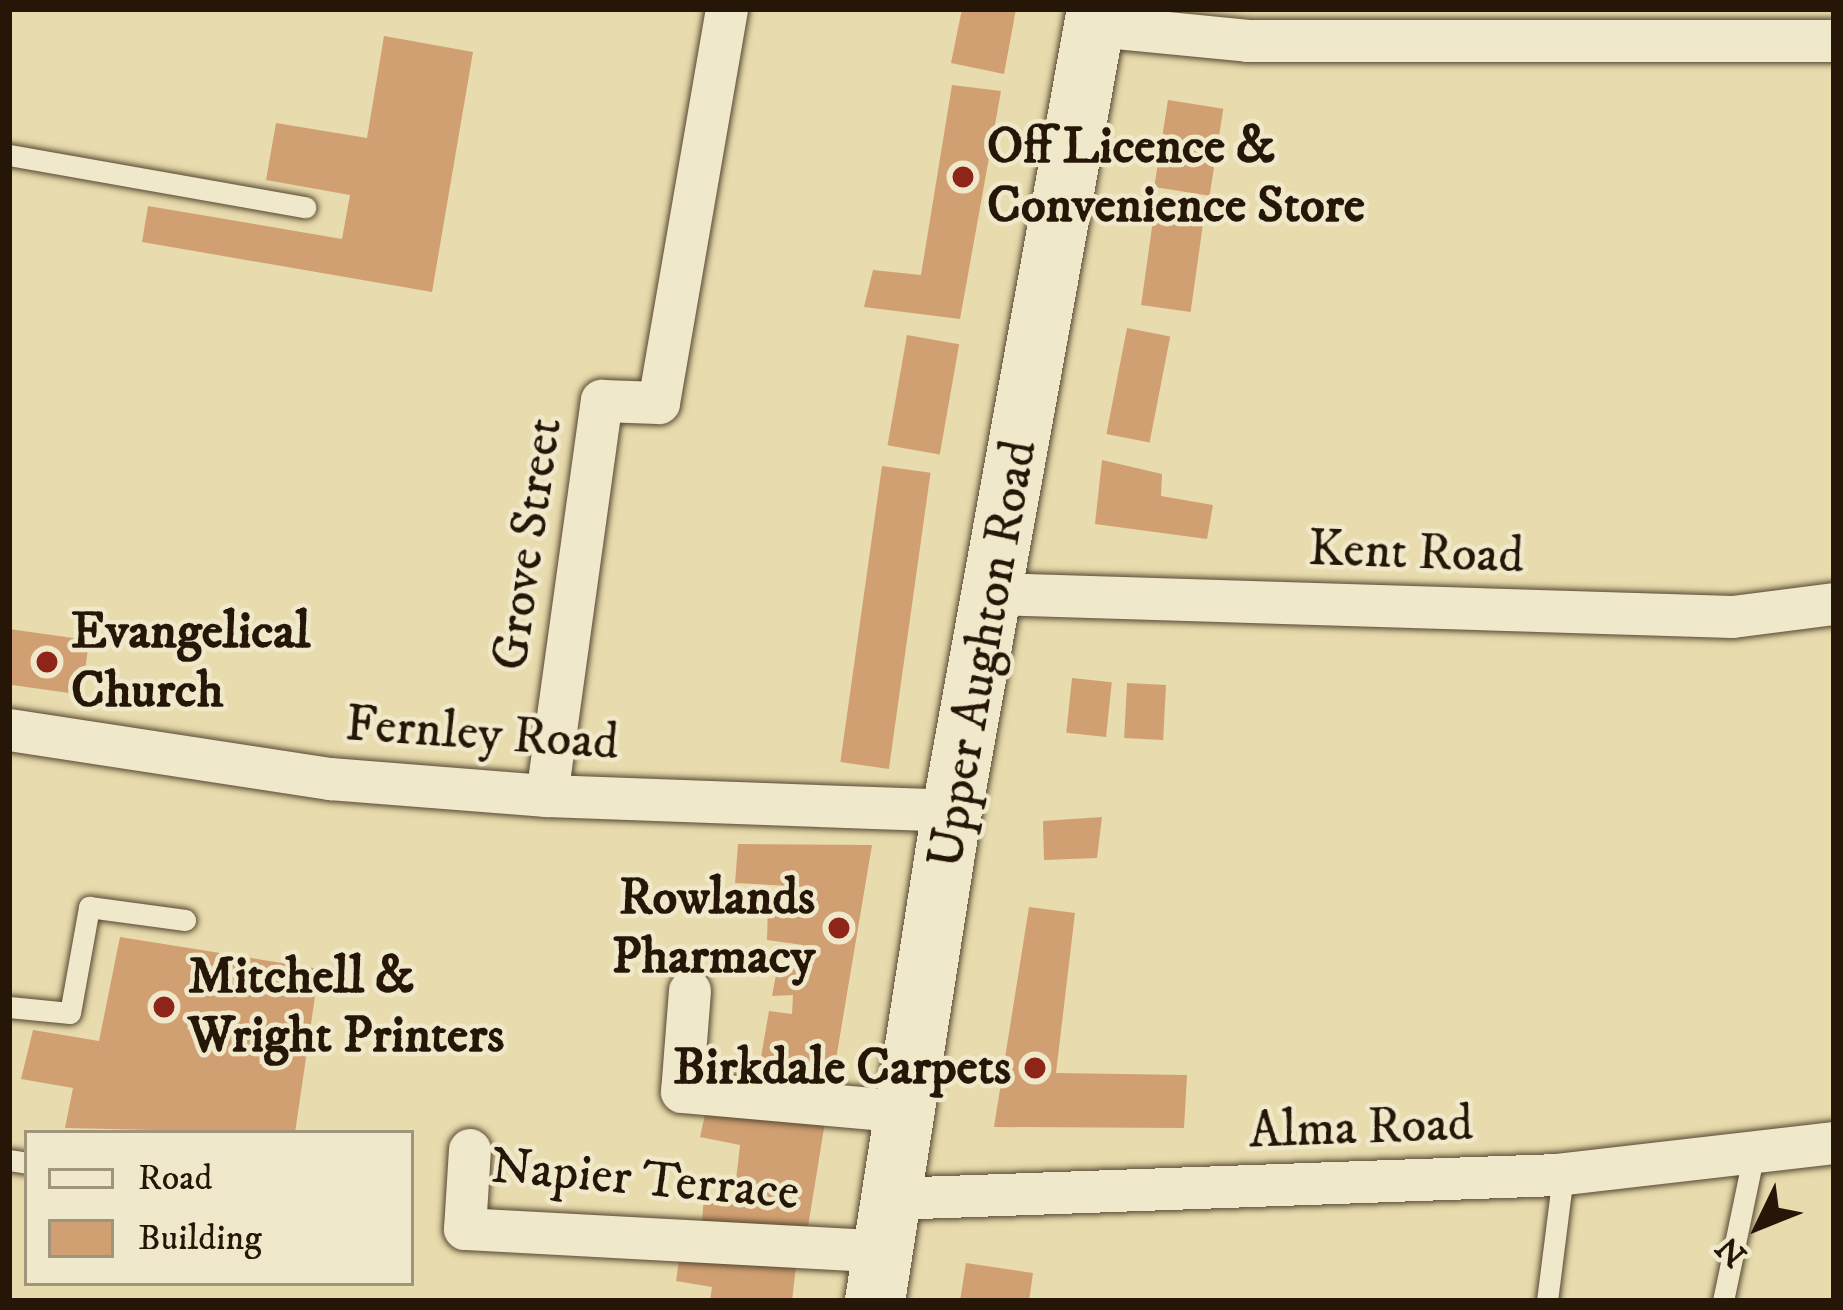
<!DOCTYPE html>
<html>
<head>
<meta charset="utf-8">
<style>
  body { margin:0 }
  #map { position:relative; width:1843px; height:1310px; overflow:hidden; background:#e8dbad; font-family:"IM FELL DW Pica",serif }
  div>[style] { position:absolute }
  .building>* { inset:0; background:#d1a072; transform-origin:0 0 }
  .roads { filter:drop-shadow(0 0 3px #564730) drop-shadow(0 0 3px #564730) }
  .lane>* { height:21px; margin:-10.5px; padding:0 10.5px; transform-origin:10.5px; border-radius:10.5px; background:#f0e8ca }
  .street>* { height:42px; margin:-21px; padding:0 21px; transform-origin:21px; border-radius:21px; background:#f0e8ca }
  .secondary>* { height:60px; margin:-30px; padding:0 30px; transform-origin:30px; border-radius:30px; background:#f0e8ca }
  .dots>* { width:33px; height:33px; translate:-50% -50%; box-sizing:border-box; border:6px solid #f0e8ca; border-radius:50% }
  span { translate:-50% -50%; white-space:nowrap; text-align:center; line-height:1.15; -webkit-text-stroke:9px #f0e8ca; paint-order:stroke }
  .poi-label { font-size:51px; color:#251607; font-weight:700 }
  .left { translate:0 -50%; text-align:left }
  .right { translate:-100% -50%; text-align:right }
  .street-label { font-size:51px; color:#251607 }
  .frame { position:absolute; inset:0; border:12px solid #251607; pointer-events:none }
  .legend { position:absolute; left:24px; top:1130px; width:390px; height:156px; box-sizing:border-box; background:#f0e8ca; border:3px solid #9f947c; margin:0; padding:15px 21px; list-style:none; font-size:36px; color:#251607 }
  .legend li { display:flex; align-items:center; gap:24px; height:60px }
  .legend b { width:60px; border:3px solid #9f947c }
  .north { position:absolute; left:1699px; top:1166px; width:120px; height:120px; -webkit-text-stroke:9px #f0e8ca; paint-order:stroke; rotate:227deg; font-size:33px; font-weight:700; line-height:48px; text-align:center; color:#251607 }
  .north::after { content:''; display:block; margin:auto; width:42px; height:54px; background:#251607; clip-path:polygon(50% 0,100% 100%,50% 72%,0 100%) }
</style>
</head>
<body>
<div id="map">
  <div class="building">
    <div style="clip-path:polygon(962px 9px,1016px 9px,1004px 74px,951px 63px)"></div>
    <div style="clip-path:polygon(384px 36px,473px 52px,432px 292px,142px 242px,148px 206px,342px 239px,350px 195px,266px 180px,276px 123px,367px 138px)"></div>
    <div style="clip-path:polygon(952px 85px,1001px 91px,960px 319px,864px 307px,873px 270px,921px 275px)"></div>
    <div style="left:1168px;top:100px;width:56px;height:88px;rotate:9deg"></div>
    <div style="left:1155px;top:206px;width:50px;height:100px;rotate:8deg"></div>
    <div style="left:1127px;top:328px;width:44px;height:108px;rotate:11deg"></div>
    <div style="left:907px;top:335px;width:53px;height:112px;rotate:10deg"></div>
    <div style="clip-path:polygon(1102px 460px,1162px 474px,1161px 496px,1213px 505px,1207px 539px,1095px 524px)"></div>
    <div style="left:882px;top:466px;width:49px;height:299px;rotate:8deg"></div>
    <div style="left:9px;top:629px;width:81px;height:55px;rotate:8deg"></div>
    <div style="left:1072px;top:678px;width:40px;height:55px;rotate:6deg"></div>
    <div style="left:1166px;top:685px;width:55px;height:39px;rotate:93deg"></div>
    <div style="clip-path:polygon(1102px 817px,1097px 858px,1044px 860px,1043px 821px)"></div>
    <div style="clip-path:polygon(738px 844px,872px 845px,831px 1089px,757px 1080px,769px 1011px,792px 1014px,793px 995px,772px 996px,778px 964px,800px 968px,803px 945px,767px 940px,768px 906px,806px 916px,807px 887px,735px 883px)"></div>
    <div style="clip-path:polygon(1029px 907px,1075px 913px,1056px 1073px,1187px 1075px,1184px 1128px,994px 1127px)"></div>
    <div style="clip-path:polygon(120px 937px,319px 969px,295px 1133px,65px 1128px,73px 1088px,21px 1079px,33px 1030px,99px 1041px)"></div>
    <div style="clip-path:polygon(706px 1110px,825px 1122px,807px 1233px,702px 1222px,704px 1196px,734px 1198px,740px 1145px,700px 1137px)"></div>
    <div style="clip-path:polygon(680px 1254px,796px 1266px,792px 1301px,710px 1301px,712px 1287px,676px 1281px)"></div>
    <div style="clip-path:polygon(966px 1263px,1033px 1273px,1029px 1301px,960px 1301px)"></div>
  </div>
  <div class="roads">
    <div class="lane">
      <div style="left:9px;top:155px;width:301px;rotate:10deg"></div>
      <div style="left:9px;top:1007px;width:61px;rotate:5.6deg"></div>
      <div style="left:70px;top:1013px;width:108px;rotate:-79.8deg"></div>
      <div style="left:89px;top:907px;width:97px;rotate:7.7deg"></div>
      <div style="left:9px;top:1160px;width:18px;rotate:9deg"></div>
      <div style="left:1547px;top:1301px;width:128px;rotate:-82.8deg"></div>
      <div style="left:1723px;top:1301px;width:152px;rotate:-78.2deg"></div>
    </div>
    <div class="street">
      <div style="left:1096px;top:26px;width:153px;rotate:5.6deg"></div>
      <div style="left:1248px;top:41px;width:586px"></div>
      <div style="left:994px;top:594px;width:739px;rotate:1.78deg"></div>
      <div style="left:1733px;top:617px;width:102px;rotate:-7.3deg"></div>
      <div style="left:9px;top:730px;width:325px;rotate:8.7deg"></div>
      <div style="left:330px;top:779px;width:218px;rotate:4.5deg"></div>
      <div style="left:547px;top:796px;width:405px;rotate:2.1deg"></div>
      <div style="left:547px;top:796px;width:399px;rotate:-82.1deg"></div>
      <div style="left:602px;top:401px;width:57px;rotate:2deg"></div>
      <div style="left:659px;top:403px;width:400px;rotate:-80.2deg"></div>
      <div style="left:690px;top:991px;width:101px;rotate:94.5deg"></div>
      <div style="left:682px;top:1092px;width:223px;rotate:5.1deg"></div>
      <div style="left:470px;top:1150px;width:79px;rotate:93.6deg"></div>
      <div style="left:465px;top:1229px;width:419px;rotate:3.1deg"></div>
      <div style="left:891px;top:1199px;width:666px;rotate:-2.06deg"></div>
      <div style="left:1557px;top:1175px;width:279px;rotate:-6.6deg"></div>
    </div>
    <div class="secondary">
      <div style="left:875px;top:1301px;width:496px;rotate:-81.1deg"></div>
      <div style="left:952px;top:811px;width:815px;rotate:-79.75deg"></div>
    </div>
  </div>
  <div class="dots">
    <div style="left:963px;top:177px;background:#8f2418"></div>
    <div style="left:47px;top:662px;background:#8f2418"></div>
    <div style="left:839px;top:928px;background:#8f2418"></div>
    <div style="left:164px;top:1007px;background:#8f2418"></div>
    <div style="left:1035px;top:1068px;background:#8f2418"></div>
  </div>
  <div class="poi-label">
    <span class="left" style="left:987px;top:177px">Off Licence &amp;<br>Convenience Store</span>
    <span class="left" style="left:71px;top:662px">Evangelical<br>Church</span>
    <span class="right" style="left:815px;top:928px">Rowlands<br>Pharmacy</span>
    <span class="left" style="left:188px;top:1007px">Mitchell &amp;<br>Wright Printers</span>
    <span class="right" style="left:1011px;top:1068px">Birkdale Carpets</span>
  </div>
  <div class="street-label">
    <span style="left:528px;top:544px;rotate:-82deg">Grove Street</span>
    <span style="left:1416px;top:553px;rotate:2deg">Kent Road</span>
    <span style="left:983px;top:654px;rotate:-80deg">Upper Aughton Road</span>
    <span style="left:482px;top:734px;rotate:4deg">Fernley Road</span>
    <span style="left:1361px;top:1128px;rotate:-2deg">Alma Road</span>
    <span style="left:645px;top:1180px;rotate:5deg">Napier Terrace</span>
  </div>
  <div class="frame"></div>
  <ul class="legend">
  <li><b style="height:15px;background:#f0e8ca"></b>Road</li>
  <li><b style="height:33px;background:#d1a072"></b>Building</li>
  </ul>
  <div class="north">N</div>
</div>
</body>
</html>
